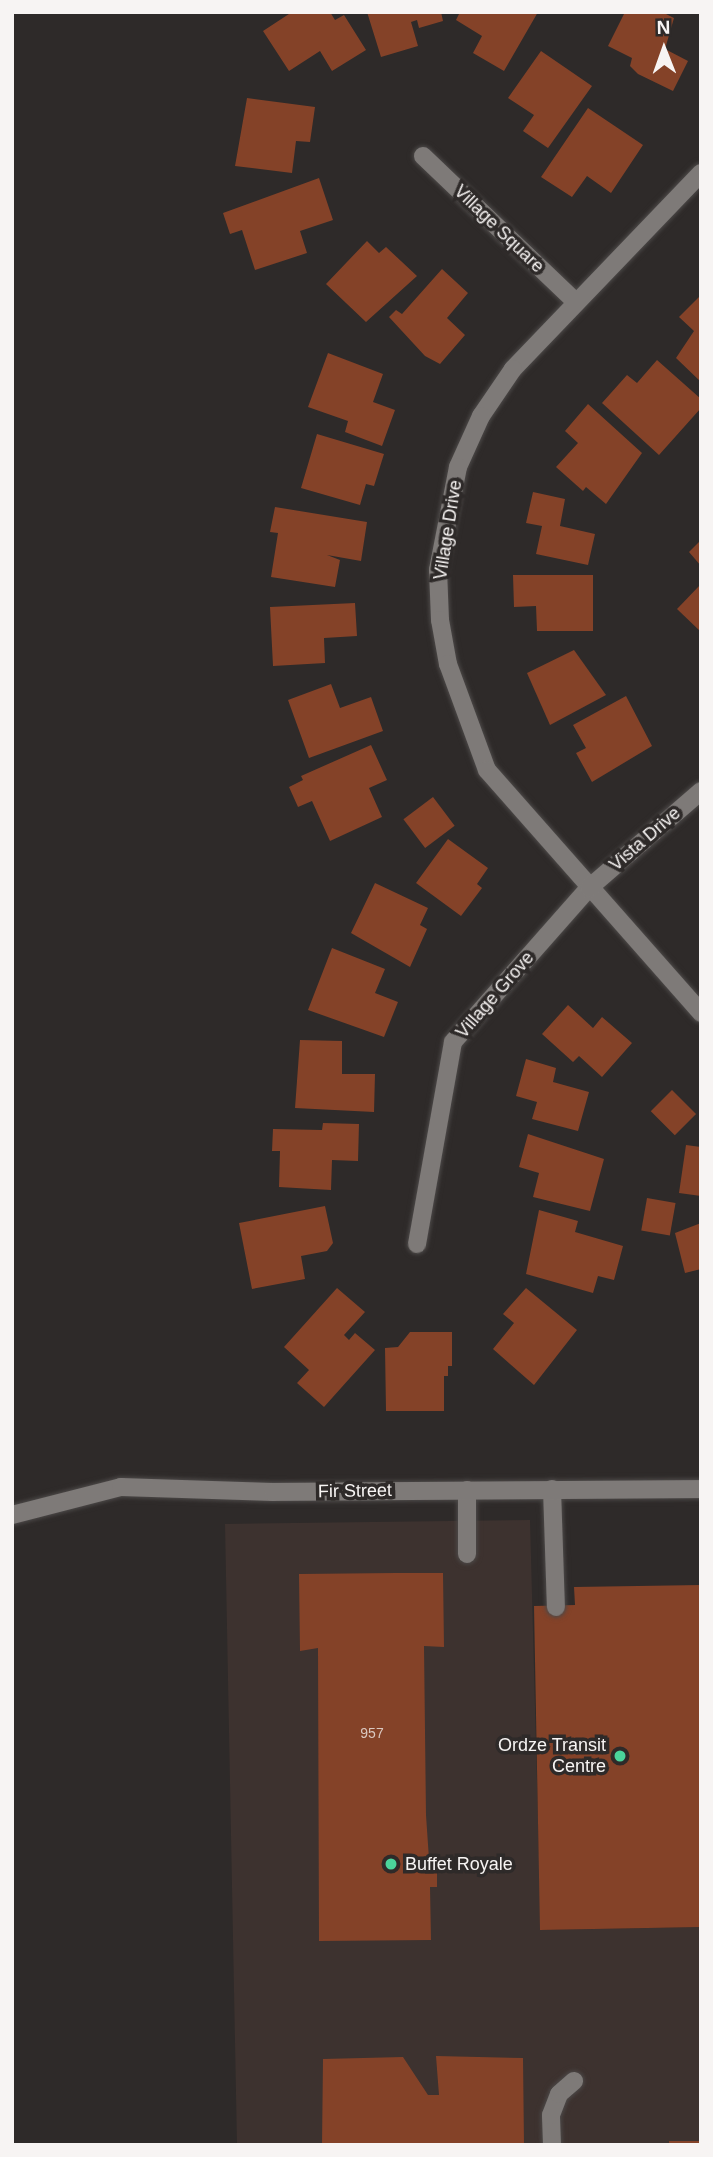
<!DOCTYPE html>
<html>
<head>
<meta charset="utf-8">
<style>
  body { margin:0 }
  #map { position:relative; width:713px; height:2157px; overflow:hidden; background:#2e2a29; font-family:Arial,sans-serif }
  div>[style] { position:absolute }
  .built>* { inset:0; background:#3d322f }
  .building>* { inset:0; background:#844228; transform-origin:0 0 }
  .roads { filter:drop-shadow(0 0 2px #4c4948) drop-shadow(0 0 2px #4c4948) }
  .minor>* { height:18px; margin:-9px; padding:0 9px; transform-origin:9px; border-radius:9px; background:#7e7a78 }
  .dots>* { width:19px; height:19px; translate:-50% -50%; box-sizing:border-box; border:4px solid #2e2a29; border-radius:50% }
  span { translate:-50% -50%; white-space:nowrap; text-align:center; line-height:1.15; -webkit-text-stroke:7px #2e2a29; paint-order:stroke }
  .number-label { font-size:14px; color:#dac8c0 }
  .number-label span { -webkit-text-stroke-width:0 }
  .street-label { font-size:18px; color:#f7f4f3 }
  .poi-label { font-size:18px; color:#f7f4f3 }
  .right { translate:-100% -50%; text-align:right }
  .left { translate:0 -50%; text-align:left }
  .frame { position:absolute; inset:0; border:14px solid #f7f4f3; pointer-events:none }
  .north { position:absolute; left:629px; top:14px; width:70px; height:70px; -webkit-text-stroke:5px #2e2a29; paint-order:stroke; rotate:359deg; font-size:19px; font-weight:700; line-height:28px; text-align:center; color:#f7f4f3 }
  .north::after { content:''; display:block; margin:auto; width:24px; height:32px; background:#f7f4f3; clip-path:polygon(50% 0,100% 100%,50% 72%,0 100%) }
</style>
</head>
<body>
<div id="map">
  <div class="built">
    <div style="clip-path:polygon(530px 1520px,541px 1930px,701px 1927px,701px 2145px,237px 2145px,225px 1524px)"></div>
  </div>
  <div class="building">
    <div style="clip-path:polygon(292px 12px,330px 12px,335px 20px,344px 15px,366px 50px,332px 71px,320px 51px,289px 71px,263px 31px)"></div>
    <div style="clip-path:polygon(367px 12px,441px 12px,443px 21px,419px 28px,417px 20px,411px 22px,418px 46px,381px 57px)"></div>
    <div style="clip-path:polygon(460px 12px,538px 12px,504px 71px,473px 53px,482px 36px,456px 20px)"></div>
    <div style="clip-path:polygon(625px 12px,662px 12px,674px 18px,665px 49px,688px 61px,673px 91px,638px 74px,630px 66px,632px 58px,608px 46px)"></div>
    <div style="clip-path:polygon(541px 51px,592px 86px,548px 148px,523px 131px,534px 115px,508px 98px)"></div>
    <div style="clip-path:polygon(247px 98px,315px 107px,310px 142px,296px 141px,292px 173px,235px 166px)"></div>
    <div style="clip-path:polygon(588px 108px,643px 145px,611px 193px,587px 176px,572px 197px,541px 177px)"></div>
    <div style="clip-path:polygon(319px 178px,333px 220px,300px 231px,307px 253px,255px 270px,242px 230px,230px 234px,223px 213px)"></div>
    <div style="clip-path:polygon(367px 241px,379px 253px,386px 247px,417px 276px,366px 322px,326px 284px)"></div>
    <div style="clip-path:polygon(442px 269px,468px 293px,447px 318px,465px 335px,440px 364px,425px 356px,389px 317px,396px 310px,402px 314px)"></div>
    <div style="clip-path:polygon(701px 295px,701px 382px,676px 358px,694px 331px,679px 317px)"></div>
    <div style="clip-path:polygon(328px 353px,383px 374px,373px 402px,395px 410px,382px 446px,345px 432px,348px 421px,308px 407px)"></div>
    <div style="clip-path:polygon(657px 360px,701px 399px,701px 408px,659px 455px,602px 403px,627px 375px,637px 383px)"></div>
    <div style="clip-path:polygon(588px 404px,642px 453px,606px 504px,586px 487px,583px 491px,556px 467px,578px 443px,565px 431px)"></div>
    <div style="clip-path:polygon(317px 434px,384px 454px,374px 486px,366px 484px,360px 505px,301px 488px)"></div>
    <div style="clip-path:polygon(533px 492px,565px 499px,560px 526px,595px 534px,588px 565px,536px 554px,542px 526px,526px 523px)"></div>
    <div style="clip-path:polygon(275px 507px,367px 522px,361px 561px,327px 555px,340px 560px,335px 587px,271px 577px,278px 533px,270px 532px)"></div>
    <div style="clip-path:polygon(701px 540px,701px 566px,689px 552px)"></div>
    <div style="clip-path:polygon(513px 575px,593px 575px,593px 631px,537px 631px,536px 606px,514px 607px)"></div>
    <div style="clip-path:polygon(701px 584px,701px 632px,677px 609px)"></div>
    <div style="clip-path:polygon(355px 603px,357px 636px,324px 638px,325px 663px,273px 666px,270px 607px)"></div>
    <div style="clip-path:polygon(574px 650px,606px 695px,550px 725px,527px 673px)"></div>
    <div style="clip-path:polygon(331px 684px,340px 708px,371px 697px,383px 731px,309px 758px,288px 700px)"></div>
    <div style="clip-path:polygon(626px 696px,652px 746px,592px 782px,576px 753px,586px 748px,573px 725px)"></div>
    <div style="clip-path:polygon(371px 745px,387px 780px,369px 788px,382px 817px,330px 841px,312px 801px,298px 807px,289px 787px,303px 780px,301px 776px)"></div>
    <div style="left:433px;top:797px;width:36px;height:37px;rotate:53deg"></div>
    <div style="clip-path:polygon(448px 839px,488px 868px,477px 884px,482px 888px,461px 916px,416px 883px)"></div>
    <div style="clip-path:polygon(375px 883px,428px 908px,420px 925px,427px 929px,410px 967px,351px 933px)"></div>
    <div style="clip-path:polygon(332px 948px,385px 969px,375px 993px,398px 1002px,384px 1037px,308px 1010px)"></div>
    <div style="clip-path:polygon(568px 1005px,593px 1028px,602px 1017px,632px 1043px,602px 1077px,579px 1056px,573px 1062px,542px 1034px)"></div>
    <div style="clip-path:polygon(300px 1040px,342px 1041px,342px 1074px,375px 1074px,374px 1112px,295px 1108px)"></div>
    <div style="clip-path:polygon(526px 1059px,556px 1068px,553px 1082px,589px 1092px,578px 1131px,532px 1119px,537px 1102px,516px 1096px)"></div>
    <div style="left:672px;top:1090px;width:34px;height:30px;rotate:45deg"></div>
    <div style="clip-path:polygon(323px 1123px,359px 1124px,358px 1161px,332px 1160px,331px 1190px,279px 1187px,280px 1151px,272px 1151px,273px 1129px,322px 1130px)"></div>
    <div style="clip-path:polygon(528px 1134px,604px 1159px,590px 1211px,533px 1197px,539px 1173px,519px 1167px)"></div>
    <div style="clip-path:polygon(686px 1145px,701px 1147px,701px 1196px,679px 1193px)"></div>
    <div style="left:647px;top:1198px;width:29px;height:33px;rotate:10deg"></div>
    <div style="clip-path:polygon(325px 1206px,333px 1243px,327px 1251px,301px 1256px,305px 1279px,252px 1289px,239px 1223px)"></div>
    <div style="clip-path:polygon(539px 1210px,578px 1221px,575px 1232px,623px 1246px,614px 1280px,598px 1276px,593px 1293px,526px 1274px)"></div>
    <div style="clip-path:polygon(701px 1223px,701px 1269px,685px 1273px,675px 1233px)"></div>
    <div style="clip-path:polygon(337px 1288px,365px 1312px,344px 1335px,349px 1340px,355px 1333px,375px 1350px,324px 1407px,297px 1383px,309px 1370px,284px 1347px)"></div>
    <div style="clip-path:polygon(526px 1288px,577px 1330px,534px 1385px,493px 1349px,514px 1323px,503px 1314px)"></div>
    <div style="clip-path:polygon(410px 1332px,452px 1332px,452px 1366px,448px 1366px,448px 1376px,444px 1376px,444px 1411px,386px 1411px,385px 1348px,398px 1347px)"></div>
    <div style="clip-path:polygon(396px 1573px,443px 1573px,444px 1647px,424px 1646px,426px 1815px,429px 1859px,437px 1859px,437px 1887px,430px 1887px,431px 1940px,319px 1941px,318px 1648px,300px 1651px,299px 1574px)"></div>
    <div style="clip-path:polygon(701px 1585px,701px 1927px,540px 1930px,534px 1606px,575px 1605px,574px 1587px)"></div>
    <div style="clip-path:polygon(436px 2056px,523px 2058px,524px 2145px,322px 2145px,323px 2059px,403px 2057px,428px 2095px,439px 2095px)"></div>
    <div style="left:669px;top:2141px;width:32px;height:4px"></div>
  </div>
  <div class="roads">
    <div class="minor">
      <div style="left:423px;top:156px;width:211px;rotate:43.7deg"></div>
      <div style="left:701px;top:173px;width:272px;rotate:133.8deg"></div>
      <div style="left:513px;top:369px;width:57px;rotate:124.2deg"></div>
      <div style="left:481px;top:416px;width:56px;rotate:114.3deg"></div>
      <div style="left:458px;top:467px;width:105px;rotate:101deg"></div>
      <div style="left:438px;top:570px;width:50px;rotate:87.7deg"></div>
      <div style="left:440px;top:620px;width:45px;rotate:79.7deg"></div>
      <div style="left:448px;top:664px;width:113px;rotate:69.8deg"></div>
      <div style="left:487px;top:770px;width:324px;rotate:48.6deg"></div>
      <div style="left:417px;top:1244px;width:205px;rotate:-79.9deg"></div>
      <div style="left:453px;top:1042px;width:205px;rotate:-48.6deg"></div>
      <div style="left:589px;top:888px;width:148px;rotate:-40.9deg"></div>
      <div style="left:552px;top:1489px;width:118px;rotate:88.1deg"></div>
      <div style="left:467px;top:1490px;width:64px;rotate:90deg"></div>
      <div style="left:12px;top:1515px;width:113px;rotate:-14.4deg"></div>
      <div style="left:121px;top:1487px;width:152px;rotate:1.9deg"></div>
      <div style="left:273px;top:1492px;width:428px;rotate:-0.4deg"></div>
      <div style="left:552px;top:2145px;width:30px;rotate:-92deg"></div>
      <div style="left:551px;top:2115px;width:22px;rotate:-69deg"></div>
      <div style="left:559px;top:2094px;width:20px;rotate:-41deg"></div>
    </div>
  </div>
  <div class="dots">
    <div style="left:620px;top:1756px;background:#4bd49b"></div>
    <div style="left:391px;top:1864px;background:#4bd49b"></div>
  </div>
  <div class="number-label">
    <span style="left:372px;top:1733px">957</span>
  </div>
  <div class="street-label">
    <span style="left:499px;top:229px;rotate:44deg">Village Square</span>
    <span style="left:448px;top:530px;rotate:-81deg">Village Drive</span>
    <span style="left:645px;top:839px;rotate:-41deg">Vista Drive</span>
    <span style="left:495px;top:995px;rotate:-49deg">Village Grove</span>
    <span style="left:355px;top:1491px;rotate:-1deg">Fir Street</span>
  </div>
  <div class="poi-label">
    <span class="right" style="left:606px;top:1756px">Ordze Transit<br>Centre</span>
    <span class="left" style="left:405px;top:1864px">Buffet Royale</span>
  </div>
  <div class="frame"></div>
  <div class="north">N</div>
</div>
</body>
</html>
